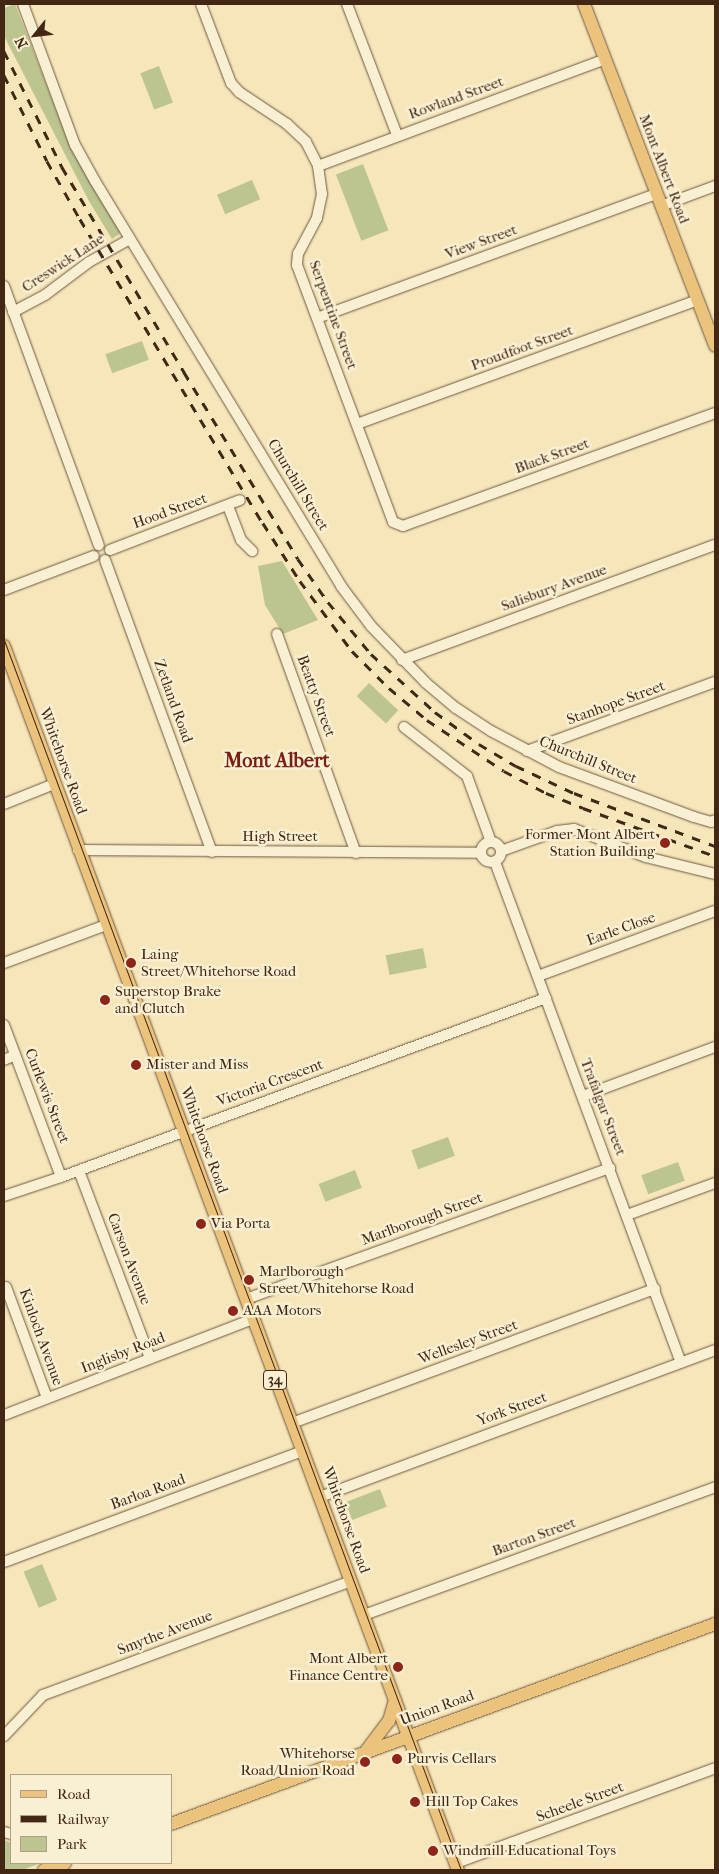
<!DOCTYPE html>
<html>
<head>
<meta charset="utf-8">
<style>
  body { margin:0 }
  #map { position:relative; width:719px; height:1874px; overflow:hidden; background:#f6e6ba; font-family:"IM FELL French Canon",serif }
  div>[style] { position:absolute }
  .green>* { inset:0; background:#bcc590; transform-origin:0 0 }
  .roads { filter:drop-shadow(0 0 1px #6f573e) drop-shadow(0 0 1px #6f573e) }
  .minor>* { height:10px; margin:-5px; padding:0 5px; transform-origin:5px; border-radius:5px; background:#f9efd2 }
  .minor>.ring { margin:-5px; padding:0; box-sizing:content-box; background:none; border:10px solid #f9efd2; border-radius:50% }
  .major>* { height:12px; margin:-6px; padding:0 6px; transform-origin:6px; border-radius:6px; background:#ebc37d }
  .tram>* { height:1px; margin:-0.5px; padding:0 0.5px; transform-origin:0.5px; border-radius:0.5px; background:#422714 }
  .rail>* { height:2.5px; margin-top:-1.25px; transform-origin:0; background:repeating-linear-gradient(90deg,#422714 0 9px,transparent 0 18px) }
  .dots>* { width:14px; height:14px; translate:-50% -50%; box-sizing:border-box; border:2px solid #f9efd2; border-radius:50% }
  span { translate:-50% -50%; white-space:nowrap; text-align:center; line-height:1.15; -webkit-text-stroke:5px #f9efd2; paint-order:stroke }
  .shield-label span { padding:1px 4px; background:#f9efd2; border:1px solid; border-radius:4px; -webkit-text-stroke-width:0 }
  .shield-label { font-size:14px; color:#422714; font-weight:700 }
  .street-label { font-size:15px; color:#422714 }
  .poi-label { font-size:15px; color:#422714 }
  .right { translate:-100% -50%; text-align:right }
  .left { translate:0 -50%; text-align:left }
  .district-label { font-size:20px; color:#7a1f14; font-weight:700 }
  .frame { position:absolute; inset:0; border:5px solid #422714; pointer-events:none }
  .legend { position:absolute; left:10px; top:1774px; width:162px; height:90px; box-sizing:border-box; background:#f9efd2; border:1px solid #b09f86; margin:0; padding:6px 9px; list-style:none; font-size:15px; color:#422714 }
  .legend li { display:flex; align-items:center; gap:10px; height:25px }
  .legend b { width:25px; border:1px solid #b09f86 }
  .north { position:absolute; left:10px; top:10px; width:50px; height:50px; -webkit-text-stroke:4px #f9efd2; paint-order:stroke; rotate:241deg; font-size:14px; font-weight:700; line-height:20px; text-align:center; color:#422714 }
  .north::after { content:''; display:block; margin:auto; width:18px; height:22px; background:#422714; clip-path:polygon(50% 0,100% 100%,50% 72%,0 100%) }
</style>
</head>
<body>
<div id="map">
  <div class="green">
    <div style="clip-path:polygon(15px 4px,68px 140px,122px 232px,112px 239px,89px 201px,4px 36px,4px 8px)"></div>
    <div style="left:159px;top:66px;width:39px;height:20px;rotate:69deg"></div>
    <div style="left:363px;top:164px;width:71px;height:29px;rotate:69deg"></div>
    <div style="left:252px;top:180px;width:21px;height:38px;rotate:67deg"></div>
    <div style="left:142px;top:341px;width:20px;height:39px;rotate:70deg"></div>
    <div style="clip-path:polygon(282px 561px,318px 620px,283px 634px,265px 605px,258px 566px)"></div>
    <div style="left:369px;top:683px;width:40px;height:18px;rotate:43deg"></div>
    <div style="left:423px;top:948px;width:20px;height:38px;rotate:79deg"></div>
    <div style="left:448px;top:1137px;width:20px;height:39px;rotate:70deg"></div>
    <div style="left:678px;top:1162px;width:20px;height:39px;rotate:70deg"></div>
    <div style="left:355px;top:1170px;width:19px;height:39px;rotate:69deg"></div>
    <div style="left:380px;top:1489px;width:19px;height:37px;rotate:69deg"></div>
    <div style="left:42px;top:1564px;width:39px;height:20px;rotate:67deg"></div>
    <div style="clip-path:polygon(4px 1840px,11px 1843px,11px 1863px,41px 1863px,22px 1870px,4px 1870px)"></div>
  </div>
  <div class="roads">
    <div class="minor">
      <div style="left:23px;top:4px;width:150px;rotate:69.8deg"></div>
      <div style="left:75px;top:145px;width:41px;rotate:60.9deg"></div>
      <div style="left:95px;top:181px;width:474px;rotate:58.7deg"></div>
      <div style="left:341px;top:586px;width:50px;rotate:53.1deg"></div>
      <div style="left:371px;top:626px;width:79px;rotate:46deg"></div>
      <div style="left:426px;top:683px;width:39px;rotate:40deg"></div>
      <div style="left:456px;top:708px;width:42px;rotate:33.3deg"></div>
      <div style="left:491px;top:731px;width:77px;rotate:27.9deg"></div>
      <div style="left:559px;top:767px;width:144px;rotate:20.3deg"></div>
      <div style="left:694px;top:817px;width:18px;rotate:16deg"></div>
      <div style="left:711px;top:822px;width:4px;rotate:-27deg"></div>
      <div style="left:201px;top:4px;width:85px;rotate:69.2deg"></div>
      <div style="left:231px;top:83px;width:12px;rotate:48deg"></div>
      <div style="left:239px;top:92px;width:58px;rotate:33.7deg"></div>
      <div style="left:287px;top:124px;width:26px;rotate:43deg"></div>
      <div style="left:306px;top:142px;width:27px;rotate:63deg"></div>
      <div style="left:318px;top:166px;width:28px;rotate:82deg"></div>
      <div style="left:322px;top:194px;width:25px;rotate:102deg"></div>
      <div style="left:317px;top:218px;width:40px;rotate:118deg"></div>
      <div style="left:298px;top:253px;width:12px;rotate:95deg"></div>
      <div style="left:297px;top:265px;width:274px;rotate:69.5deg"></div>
      <div style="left:393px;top:522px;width:11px;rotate:22deg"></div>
      <div style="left:403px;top:526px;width:332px;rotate:-19.9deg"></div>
      <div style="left:347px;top:4px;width:140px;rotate:69.1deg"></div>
      <div style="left:318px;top:166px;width:306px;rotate:-20.4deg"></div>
      <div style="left:661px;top:206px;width:58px;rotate:-20.3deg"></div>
      <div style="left:4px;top:286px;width:276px;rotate:69.9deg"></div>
      <div style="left:13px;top:312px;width:36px;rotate:-28deg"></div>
      <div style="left:45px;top:295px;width:55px;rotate:-36.9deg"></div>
      <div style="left:89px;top:262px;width:47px;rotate:-29.3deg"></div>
      <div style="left:317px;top:318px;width:361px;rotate:-20.1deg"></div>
      <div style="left:357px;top:424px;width:362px;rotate:-20deg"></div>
      <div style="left:228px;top:506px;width:36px;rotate:69deg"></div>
      <div style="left:241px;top:540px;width:16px;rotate:45deg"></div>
      <div style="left:110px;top:550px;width:139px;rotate:-21deg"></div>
      <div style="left:105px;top:560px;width:311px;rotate:69.9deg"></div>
      <div style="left:4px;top:590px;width:96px;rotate:-20.7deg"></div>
      <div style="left:277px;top:634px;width:233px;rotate:70.2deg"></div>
      <div style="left:402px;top:660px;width:333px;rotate:-20.2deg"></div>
      <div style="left:404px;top:727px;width:80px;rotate:37.9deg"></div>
      <div style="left:467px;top:776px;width:70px;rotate:70deg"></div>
      <div style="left:527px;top:751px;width:200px;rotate:-20.2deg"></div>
      <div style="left:4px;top:804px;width:54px;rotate:-21.8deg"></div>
      <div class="ring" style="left:481px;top:842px;width:10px;height:10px"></div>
      <div style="left:78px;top:850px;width:403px;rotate:0.4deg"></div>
      <div style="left:501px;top:851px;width:59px;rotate:-19.7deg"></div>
      <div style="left:557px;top:831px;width:17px;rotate:-7deg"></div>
      <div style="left:574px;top:829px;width:77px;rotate:21.3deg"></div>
      <div style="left:646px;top:857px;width:71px;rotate:13.8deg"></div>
      <div style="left:495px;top:862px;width:534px;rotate:69.63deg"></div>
      <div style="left:4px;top:963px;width:109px;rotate:-20.4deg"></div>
      <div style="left:538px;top:976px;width:189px;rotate:-20.2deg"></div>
      <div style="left:4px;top:1025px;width:162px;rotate:69.4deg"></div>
      <div style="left:4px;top:1060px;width:12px;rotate:-24deg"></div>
      <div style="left:583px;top:1096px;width:141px;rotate:-20.4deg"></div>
      <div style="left:79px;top:1171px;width:200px;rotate:69.2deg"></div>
      <div style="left:4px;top:1196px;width:60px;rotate:-18.4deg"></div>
      <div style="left:61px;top:1177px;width:517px;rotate:-20.26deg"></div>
      <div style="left:627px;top:1215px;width:94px;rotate:-20deg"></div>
      <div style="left:6px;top:1287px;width:118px;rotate:69.7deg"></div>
      <div style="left:246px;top:1299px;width:387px;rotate:-19.8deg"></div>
      <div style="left:4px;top:1415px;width:267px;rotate:-21.1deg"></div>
      <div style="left:292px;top:1423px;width:387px;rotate:-20.3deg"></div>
      <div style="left:320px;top:1497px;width:421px;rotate:-20.4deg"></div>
      <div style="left:4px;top:1562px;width:319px;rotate:-20.4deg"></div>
      <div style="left:364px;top:1615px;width:374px;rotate:-20deg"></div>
      <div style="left:4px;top:1736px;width:57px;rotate:-46.4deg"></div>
      <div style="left:43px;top:1695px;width:328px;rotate:-20.3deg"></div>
      <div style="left:4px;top:1832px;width:7px;rotate:16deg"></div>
      <div style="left:456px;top:1863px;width:276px;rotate:-20.1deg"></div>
    </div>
    <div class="major">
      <div style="left:584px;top:4px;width:366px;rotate:69deg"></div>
      <div style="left:4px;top:646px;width:1305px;rotate:69.65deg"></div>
      <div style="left:366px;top:1751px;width:38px;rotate:-53deg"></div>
      <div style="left:389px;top:1721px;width:22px;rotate:-74deg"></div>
      <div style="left:171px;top:1824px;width:580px;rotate:-20.19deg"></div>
      <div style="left:44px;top:1870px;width:22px;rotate:-18deg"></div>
    </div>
  </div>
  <div class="tram">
    <div style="left:4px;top:640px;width:1312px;rotate:69.62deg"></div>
  </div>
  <div class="rail">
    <div style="left:4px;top:51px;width:130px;rotate:63.4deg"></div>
    <div style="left:62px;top:167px;width:239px;rotate:59.2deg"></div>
    <div style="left:184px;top:372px;width:219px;rotate:58.6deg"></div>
    <div style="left:298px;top:559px;width:52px;rotate:55.1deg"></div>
    <div style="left:328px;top:602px;width:67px;rotate:50.4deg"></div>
    <div style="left:371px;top:654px;width:86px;rotate:42.2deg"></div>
    <div style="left:435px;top:712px;width:54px;rotate:36deg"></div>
    <div style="left:479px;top:744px;width:43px;rotate:30.7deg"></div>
    <div style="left:516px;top:766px;width:64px;rotate:25deg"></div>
    <div style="left:574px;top:793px;width:151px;rotate:20.6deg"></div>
    <div style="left:4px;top:75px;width:96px;rotate:63.4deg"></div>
    <div style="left:47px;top:161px;width:67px;rotate:60.4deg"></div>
    <div style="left:80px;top:219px;width:355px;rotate:59deg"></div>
    <div style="left:263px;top:523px;width:69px;rotate:57.5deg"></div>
    <div style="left:300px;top:581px;width:87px;rotate:53.4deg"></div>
    <div style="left:352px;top:651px;width:52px;rotate:45deg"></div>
    <div style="left:389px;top:688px;width:50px;rotate:40.1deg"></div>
    <div style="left:427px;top:720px;width:92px;rotate:33.5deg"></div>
    <div style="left:504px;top:771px;width:47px;rotate:27.6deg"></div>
    <div style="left:546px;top:793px;width:40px;rotate:22deg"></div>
    <div style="left:583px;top:808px;width:140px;rotate:20deg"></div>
  </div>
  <div class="dots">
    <div style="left:665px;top:843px;background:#8f2418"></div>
    <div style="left:131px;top:963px;background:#8f2418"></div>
    <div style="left:105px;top:1000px;background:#8f2418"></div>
    <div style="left:136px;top:1065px;background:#8f2418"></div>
    <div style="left:201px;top:1224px;background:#8f2418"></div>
    <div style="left:249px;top:1280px;background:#8f2418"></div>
    <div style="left:233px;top:1311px;background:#8f2418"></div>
    <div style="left:398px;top:1667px;background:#8f2418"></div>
    <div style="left:397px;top:1759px;background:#8f2418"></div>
    <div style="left:365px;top:1762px;background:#8f2418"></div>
    <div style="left:415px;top:1802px;background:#8f2418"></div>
    <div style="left:433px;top:1851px;background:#8f2418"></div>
  </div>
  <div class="shield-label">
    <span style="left:275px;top:1380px">34</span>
  </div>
  <div class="street-label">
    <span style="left:456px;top:98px;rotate:-20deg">Rowland Street</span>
    <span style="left:664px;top:169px;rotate:69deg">Mont Albert Road</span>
    <span style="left:481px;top:242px;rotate:-20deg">View Street</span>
    <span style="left:63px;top:263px;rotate:-33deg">Creswick Lane</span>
    <span style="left:333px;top:315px;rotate:70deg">Serpentine Street</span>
    <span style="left:522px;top:348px;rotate:-20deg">Proudfoot Street</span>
    <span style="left:552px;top:456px;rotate:-20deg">Black Street</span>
    <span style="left:298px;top:485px;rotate:59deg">Churchill Street</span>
    <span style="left:170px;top:511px;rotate:-20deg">Hood Street</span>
    <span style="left:554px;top:588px;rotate:-20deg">Salisbury Avenue</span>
    <span style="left:316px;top:696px;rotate:70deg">Beatty Street</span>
    <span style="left:173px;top:701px;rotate:70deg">Zetland Road</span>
    <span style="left:616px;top:703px;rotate:-20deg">Stanhope Street</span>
    <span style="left:588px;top:760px;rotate:22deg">Churchill Street</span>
    <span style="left:63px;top:761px;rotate:70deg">Whitehorse Road</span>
    <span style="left:280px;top:837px">High Street</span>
    <span style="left:621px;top:929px;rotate:-20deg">Earle Close</span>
    <span style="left:270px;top:1083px;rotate:-20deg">Victoria Crescent</span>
    <span style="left:47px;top:1096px;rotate:69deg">Curlewis Street</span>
    <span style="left:603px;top:1107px;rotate:69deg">Trafalgar Street</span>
    <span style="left:204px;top:1140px;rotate:70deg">Whitehorse Road</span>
    <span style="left:422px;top:1219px;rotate:-20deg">Marlborough Street</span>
    <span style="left:129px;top:1259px;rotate:69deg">Carson Avenue</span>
    <span style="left:41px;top:1337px;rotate:70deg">Kinloch Avenue</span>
    <span style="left:468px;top:1342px;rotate:-20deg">Wellesley Street</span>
    <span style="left:123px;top:1353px;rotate:-21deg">Inglisby Road</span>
    <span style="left:512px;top:1409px;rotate:-20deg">York Street</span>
    <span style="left:148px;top:1492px;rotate:-20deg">Barloa Road</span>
    <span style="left:346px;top:1520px;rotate:70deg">Whitehorse Road</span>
    <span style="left:534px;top:1537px;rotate:-20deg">Barton Street</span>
    <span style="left:165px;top:1633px;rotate:-21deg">Smythe Avenue</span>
    <span style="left:437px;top:1708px;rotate:-20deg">Union Road</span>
    <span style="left:580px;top:1802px;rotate:-20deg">Scheele Street</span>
  </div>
  <div class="poi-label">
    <span class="right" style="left:655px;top:843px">Former Mont Albert<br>Station Building</span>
    <span class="left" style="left:141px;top:963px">Laing<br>Street/Whitehorse Road</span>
    <span class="left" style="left:115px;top:1000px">Superstop Brake<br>and Clutch</span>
    <span class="left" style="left:146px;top:1065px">Mister and Miss</span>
    <span class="left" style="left:211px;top:1224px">Via Porta</span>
    <span class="left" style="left:259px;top:1280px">Marlborough<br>Street/Whitehorse Road</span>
    <span class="left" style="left:243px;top:1311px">AAA Motors</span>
    <span class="right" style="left:388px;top:1667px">Mont Albert<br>Finance Centre</span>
    <span class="right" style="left:355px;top:1762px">Whitehorse<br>Road/Union Road</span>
    <span class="left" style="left:407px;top:1759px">Purvis Cellars</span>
    <span class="left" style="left:425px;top:1802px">Hill Top Cakes</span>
    <span class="left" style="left:443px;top:1851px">Windmill Educational Toys</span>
  </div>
  <div class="district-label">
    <span style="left:277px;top:760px">Mont Albert</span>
  </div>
  <div class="frame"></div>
  <ul class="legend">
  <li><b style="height:6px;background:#ebc37d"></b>Road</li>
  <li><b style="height:6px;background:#422714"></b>Railway</li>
  <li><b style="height:14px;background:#bcc590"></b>Park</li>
  </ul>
  <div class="north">N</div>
</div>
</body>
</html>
